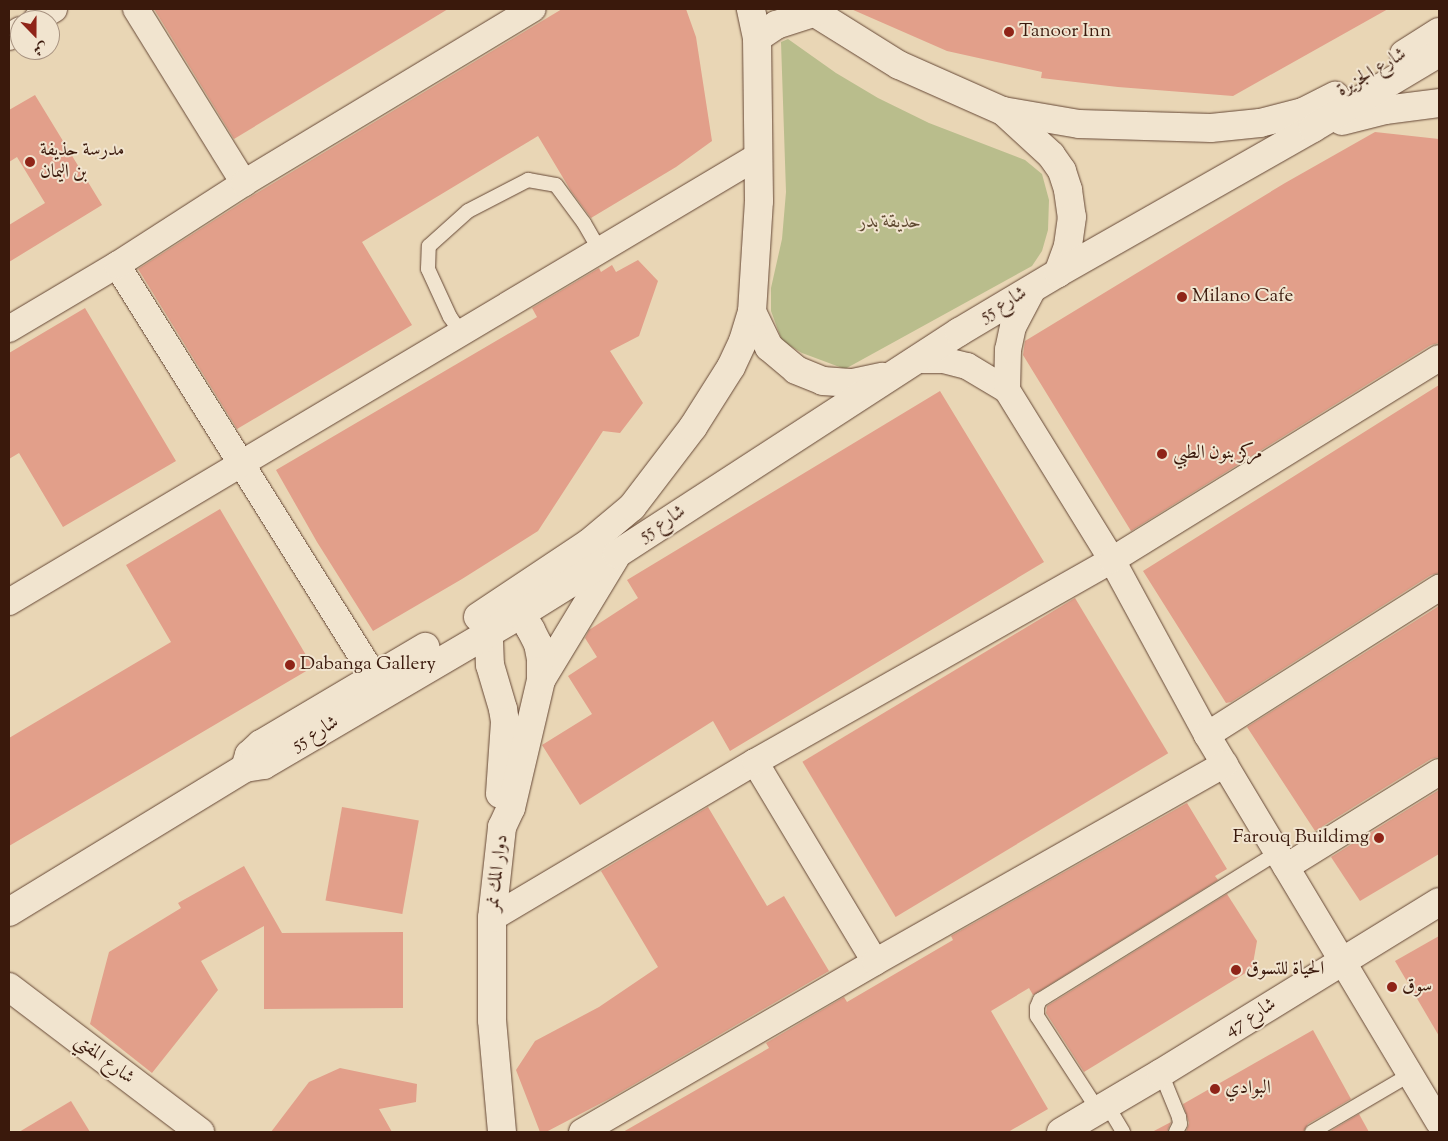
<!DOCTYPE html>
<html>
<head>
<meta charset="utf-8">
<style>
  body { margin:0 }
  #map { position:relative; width:1448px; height:1141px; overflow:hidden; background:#e9d6b5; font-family:"Sorts Mill Goudy",Amiri,serif }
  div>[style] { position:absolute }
  .green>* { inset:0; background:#b9bd8c }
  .building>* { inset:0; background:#e29f8a; transform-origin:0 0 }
  .roads { filter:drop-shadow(0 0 1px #664836) drop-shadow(0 0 1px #664836) }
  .lane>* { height:14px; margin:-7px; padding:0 7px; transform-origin:7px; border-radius:7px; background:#f1e4cf }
  .street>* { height:26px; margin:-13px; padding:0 13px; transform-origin:13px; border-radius:13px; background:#f1e4cf }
  .secondary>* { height:28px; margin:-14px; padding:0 14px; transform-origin:14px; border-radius:14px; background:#f1e4cf }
  .dots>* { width:14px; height:14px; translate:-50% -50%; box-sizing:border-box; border:2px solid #f1e4cf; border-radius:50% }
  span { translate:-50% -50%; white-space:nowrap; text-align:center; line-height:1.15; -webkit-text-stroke:4px #f1e4cf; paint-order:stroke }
  .poi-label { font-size:19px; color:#3a190c }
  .left { translate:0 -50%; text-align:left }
  .right { translate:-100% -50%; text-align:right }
  .street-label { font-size:19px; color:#3a190c }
  .park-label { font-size:19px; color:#604a32; font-style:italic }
  .frame { position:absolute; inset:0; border:10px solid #3a190c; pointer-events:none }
  .north { position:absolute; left:10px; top:10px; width:50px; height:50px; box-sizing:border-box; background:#f1e4cf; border:1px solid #a89381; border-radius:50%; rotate:158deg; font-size:14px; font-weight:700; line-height:20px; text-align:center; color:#3a190c }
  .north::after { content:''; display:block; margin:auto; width:18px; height:22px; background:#8f2418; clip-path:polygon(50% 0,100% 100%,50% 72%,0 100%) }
</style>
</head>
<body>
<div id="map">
  <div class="green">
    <div style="clip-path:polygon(788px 39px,836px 73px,878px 98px,929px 123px,1025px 160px,1042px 174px,1049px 200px,1048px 230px,1042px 251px,1032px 266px,845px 369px,802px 353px,782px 341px,771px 311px,771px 288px,782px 239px,786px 192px,781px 42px)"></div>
  </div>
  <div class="building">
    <div style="clip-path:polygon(154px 9px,448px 9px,234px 139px)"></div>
    <div style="clip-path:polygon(562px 9px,686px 9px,696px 37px,712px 141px,676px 167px,591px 218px,571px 191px,538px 136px,362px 242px,412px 325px,237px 429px,138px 269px,252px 196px)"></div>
    <div style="clip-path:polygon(851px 9px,1388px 9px,1233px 96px,1118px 87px,1041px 78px,1042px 72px,947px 51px)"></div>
    <div style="clip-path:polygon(35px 95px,102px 205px,9px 262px,9px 225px,45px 203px,17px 157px,9px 162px,9px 110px)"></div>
    <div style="clip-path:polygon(1375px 132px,1439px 139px,1439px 343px,1431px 345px,1131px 531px,1023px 355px,1025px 341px,1285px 183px)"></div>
    <div style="clip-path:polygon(638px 260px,658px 281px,639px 336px,610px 351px,643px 403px,620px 433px,603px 431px,538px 531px,462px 579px,373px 631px,317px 542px,276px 470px,537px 317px,532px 308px,599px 268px,601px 272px,612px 265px,616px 272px)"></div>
    <div style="clip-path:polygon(85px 308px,176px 461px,63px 527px,19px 453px,9px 459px,9px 353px)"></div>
    <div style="clip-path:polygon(1439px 385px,1439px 573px,1431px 575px,1231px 702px,1226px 703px,1143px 571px)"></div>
    <div style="clip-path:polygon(940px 391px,1044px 562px,730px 751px,713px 721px,580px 805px,542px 745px,592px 714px,568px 676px,597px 657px,585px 638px,589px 630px,638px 598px,627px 580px)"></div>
    <div style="clip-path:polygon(220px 509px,313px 667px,9px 846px,9px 738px,171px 642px,126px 565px)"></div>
    <div style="left:1075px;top:598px;width:181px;height:318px;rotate:59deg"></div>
    <div style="clip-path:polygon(1439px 606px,1439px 757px,1431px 759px,1315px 831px,1247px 727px)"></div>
    <div style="clip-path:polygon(1439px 790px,1439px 854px,1360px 901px,1331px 857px)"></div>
    <div style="clip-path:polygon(1187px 803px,1227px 869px,1215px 876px,1218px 880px,1033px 995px,1029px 988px,991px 1011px,1048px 1109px,1008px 1132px,623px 1132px,769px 1048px,766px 1043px,844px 997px,847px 1002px,953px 940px,951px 936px)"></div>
    <div style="left:342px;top:807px;width:78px;height:95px;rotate:10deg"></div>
    <div style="clip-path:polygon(708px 807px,767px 906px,784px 896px,829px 971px,609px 1099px,546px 1132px,540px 1132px,516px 1070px,535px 1041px,599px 1007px,658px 967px,601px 871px)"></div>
    <div style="clip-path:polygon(244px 866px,282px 933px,403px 932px,403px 1008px,264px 1009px,264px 926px,201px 961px,218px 990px,152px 1073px,90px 1024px,109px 952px,181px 908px,178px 903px)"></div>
    <div style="clip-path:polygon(1227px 894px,1257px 941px,1252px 969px,1084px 1072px,1046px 1013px,1047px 1006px)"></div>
    <div style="clip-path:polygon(1439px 936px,1439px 1036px,1395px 961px)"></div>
    <div style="clip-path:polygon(1313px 1030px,1351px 1099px,1308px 1124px,1303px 1132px,1186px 1132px,1189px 1123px,1183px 1104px)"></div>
    <div style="clip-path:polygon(340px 1068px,417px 1084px,416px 1102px,379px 1109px,392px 1132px,271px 1132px,309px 1082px)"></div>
    <div style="clip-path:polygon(71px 1101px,90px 1132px,19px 1132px)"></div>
    <div style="clip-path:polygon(1359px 1114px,1369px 1132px,1329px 1132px)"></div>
    <div style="clip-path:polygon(1171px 1122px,1167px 1132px,1152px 1132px)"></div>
  </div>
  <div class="roads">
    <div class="lane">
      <div style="left:462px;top:334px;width:21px;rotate:-125deg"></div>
      <div style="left:450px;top:317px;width:53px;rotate:-114.6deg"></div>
      <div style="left:428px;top:269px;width:23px;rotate:-88deg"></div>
      <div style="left:429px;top:246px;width:52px;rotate:-41.9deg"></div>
      <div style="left:468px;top:211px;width:68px;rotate:-27.3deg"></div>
      <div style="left:528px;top:180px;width:28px;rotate:10deg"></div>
      <div style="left:556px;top:185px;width:47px;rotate:53.6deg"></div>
      <div style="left:584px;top:223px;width:32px;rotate:60deg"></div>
      <div style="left:1161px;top:1073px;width:48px;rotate:67.8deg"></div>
      <div style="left:1179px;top:1117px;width:7px;rotate:82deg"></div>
      <div style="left:1180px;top:1124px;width:9px;rotate:117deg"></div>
      <div style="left:1107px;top:1105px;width:31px;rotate:59deg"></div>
      <div style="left:1098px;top:1110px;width:112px;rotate:-123deg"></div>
      <div style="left:1037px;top:1016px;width:9px;rotate:-90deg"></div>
      <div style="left:1037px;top:1007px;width:8px;rotate:-67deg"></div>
      <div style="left:1040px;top:1000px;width:279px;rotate:-31.8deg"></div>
      <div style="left:1312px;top:1132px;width:115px;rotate:-30.4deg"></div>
    </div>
    <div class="street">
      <div style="left:136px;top:9px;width:205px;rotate:58.2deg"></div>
      <div style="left:36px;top:20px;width:21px;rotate:-31deg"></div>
      <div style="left:9px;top:37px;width:13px;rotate:-32deg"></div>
      <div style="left:117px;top:265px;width:504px;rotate:57.98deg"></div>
      <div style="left:9px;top:329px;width:126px;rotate:-30.7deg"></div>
      <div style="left:117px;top:265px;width:151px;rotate:-32.8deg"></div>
      <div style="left:244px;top:183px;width:337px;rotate:-31.1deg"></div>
      <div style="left:915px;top:360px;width:28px"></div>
      <div style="left:943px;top:360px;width:25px;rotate:14deg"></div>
      <div style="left:967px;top:366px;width:47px;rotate:31deg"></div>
      <div style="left:1007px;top:390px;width:200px;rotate:58.3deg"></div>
      <div style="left:1112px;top:560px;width:199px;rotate:61.5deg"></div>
      <div style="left:1207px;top:735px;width:451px;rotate:59.1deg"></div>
      <div style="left:1007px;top:390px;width:40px;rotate:-88.6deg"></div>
      <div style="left:1008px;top:350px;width:24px;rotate:-78deg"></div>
      <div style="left:1013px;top:327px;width:45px;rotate:-62.3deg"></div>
      <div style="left:9px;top:602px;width:872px;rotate:-30.77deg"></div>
      <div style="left:1207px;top:735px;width:275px;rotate:-32.4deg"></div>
      <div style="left:755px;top:762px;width:233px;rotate:59deg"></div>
      <div style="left:1286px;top:867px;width:180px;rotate:-31.8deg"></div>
      <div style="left:492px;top:918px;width:306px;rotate:-30.7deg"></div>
      <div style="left:755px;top:762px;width:410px;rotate:-29.5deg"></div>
      <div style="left:1112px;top:560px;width:384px;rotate:-31.7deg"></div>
      <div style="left:582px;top:1132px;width:339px;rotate:-30.1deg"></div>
      <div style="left:875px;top:962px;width:402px;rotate:-29.5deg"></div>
    </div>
    <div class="secondary">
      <div style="left:809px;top:9px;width:106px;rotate:31.9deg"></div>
      <div style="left:899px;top:65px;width:114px;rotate:23.9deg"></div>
      <div style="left:1003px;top:111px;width:77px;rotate:9.7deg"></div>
      <div style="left:1079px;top:124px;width:132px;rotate:1.7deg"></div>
      <div style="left:1211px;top:128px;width:49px;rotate:-5.8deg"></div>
      <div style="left:1260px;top:123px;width:44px;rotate:-14.3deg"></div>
      <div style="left:1303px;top:112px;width:36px;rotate:-27deg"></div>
      <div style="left:757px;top:38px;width:23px;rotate:-34deg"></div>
      <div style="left:776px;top:25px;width:40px;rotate:-18deg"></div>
      <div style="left:1404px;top:54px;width:41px;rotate:-32.2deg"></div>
      <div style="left:1003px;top:111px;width:65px;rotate:42.5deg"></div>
      <div style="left:1051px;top:155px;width:19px;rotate:55deg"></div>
      <div style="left:1062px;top:171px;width:20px;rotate:72deg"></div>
      <div style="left:1068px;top:190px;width:27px;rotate:82deg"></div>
      <div style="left:1072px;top:217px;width:29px;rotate:98deg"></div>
      <div style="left:1068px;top:246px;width:29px;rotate:110deg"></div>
      <div style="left:1342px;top:121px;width:44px;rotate:-14.3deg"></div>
      <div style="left:1385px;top:110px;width:54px;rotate:-7.4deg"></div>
      <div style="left:752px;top:312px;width:39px;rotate:64deg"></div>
      <div style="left:769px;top:347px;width:35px;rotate:40deg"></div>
      <div style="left:796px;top:370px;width:29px;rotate:22deg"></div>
      <div style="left:823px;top:381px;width:30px;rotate:4deg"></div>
      <div style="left:853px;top:383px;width:30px;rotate:-12deg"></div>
      <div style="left:488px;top:616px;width:49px;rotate:87.7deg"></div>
      <div style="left:490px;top:665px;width:46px;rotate:73.5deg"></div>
      <div style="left:503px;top:709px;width:13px;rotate:81deg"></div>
      <div style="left:505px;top:722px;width:72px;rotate:94deg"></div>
      <div style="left:478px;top:617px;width:133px;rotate:-33.7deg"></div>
      <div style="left:589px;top:543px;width:56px;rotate:-39.9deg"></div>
      <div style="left:632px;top:507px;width:101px;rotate:-52.7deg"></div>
      <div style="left:693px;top:427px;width:71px;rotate:-57.7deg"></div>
      <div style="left:731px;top:367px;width:29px;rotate:-65deg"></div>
      <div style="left:743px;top:341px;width:30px;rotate:-73deg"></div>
      <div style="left:752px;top:312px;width:111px;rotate:-86.4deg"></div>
      <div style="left:759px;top:201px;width:163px;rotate:-90.7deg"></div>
      <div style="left:757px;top:38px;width:30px;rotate:-102deg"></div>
      <div style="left:541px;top:680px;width:143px;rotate:-58.8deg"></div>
      <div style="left:245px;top:768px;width:14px;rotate:-73deg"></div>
      <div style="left:249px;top:755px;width:16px;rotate:-43deg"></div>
      <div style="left:261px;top:744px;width:191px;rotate:-30.6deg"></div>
      <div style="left:9px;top:912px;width:276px;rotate:-31.4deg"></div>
      <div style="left:245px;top:768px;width:19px;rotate:-9deg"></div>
      <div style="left:264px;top:765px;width:298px;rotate:-30.4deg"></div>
      <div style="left:521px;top:614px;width:113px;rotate:-32deg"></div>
      <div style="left:617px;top:554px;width:408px;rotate:-33deg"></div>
      <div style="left:959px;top:332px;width:115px;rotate:-30.8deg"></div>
      <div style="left:1058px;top:273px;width:293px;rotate:-29.6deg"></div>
      <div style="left:1313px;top:128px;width:147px;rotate:-30.8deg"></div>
      <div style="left:9px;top:987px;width:240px;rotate:37.2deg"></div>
      <div style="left:502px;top:1132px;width:112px;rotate:-95.1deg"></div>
      <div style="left:492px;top:1020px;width:102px;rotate:-90deg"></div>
      <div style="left:492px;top:918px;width:92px;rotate:-83.7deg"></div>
      <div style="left:502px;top:827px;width:21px;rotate:-65deg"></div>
      <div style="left:511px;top:808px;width:131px;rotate:-76.8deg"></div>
      <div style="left:541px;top:680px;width:21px;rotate:-90deg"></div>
      <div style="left:541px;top:659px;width:15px;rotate:-101deg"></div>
      <div style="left:538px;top:644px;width:16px;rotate:-117deg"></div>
      <div style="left:531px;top:630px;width:19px;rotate:-122deg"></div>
      <div style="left:521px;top:614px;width:18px;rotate:-135deg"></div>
      <div style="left:1061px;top:1132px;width:116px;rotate:-30.5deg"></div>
      <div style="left:1161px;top:1073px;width:326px;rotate:-31.6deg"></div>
    </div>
  </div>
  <div class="dots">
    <div style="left:1009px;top:32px;background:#8f2418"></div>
    <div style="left:30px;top:162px;background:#8f2418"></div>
    <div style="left:1182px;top:297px;background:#8f2418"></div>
    <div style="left:1162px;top:454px;background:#8f2418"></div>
    <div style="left:290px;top:665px;background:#8f2418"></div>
    <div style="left:1379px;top:838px;background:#8f2418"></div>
    <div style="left:1236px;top:970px;background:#8f2418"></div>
    <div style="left:1392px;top:987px;background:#8f2418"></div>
    <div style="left:1215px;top:1089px;background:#8f2418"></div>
  </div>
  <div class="poi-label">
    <span class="left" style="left:1019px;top:32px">Tanoor Inn</span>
    <span class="left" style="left:40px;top:162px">مدرسة حذيفة<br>بن اليمان</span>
    <span class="left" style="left:1192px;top:297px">Milano Cafe</span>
    <span class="left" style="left:1173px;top:454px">مركز بنون الطبي</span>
    <span class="left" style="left:300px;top:665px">Dabanga Gallery</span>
    <span class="right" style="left:1369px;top:838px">Farouq Buildimg</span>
    <span class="left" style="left:1246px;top:970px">الحياة للتسوق</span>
    <span class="left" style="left:1402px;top:987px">سوق</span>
    <span class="left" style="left:1225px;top:1089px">البوادي</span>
  </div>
  <div class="street-label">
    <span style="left:1372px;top:73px;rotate:-31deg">شارع الجزيرة</span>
    <span style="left:1004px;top:305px;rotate:-31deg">شارع 55</span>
    <span style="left:663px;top:524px;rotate:-33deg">شارع 55</span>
    <span style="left:316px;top:734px;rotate:-31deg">شارع 55</span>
    <span style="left:498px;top:873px;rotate:-83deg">دوار المك نمر</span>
    <span style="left:1251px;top:1018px;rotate:-32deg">شارع 47</span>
    <span style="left:104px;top:1060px;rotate:37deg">شارع المفتي</span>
  </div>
  <div class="park-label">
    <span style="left:890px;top:223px">حديقة بدر</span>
  </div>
  <div class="frame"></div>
  <div class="north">ش</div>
</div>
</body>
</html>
